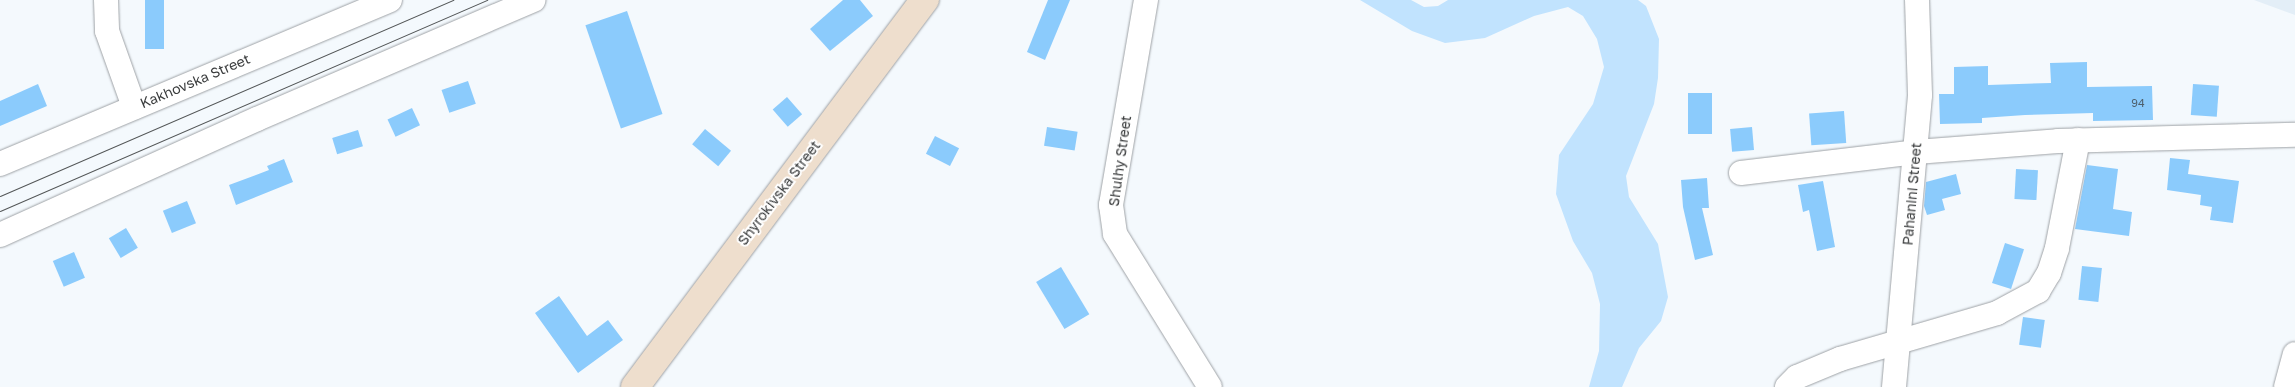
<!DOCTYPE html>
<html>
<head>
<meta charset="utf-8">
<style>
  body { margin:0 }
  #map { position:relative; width:2295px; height:387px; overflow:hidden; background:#f4f9fd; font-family:"Golos Text",sans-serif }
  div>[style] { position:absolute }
  .built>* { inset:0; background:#e3eef7 }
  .green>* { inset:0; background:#c1e3fe }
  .building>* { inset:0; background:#8bcbfc; transform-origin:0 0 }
  .roads { filter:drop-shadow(0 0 1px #9ea2a6) drop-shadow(0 0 1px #9ea2a6) }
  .street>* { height:24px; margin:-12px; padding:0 12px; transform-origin:12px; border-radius:12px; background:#fff }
  .secondary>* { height:28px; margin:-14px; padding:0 14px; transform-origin:14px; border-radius:14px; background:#eedecd }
  .tram>* { height:1px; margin:-0.5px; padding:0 0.5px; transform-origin:0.5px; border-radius:0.5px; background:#535657 }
  span { translate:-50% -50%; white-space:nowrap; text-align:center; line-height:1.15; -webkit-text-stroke:4px #fff; paint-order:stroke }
  .number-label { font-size:11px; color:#4e606d }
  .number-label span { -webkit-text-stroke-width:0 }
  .street-label { font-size:14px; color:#3a3c3d }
</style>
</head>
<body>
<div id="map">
  <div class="built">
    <div style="clip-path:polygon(2254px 0,2295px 0,2295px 15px)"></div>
  </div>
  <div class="green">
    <div style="clip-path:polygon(1360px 0,1411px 0,1424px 7px,1438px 6px,1448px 0,1638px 0,1646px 6px,1659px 39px,1658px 78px,1654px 104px,1626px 176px,1629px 197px,1658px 244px,1668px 297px,1661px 321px,1639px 348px,1622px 387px,1589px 387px,1599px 351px,1600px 304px,1592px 273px,1573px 241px,1556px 194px,1559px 155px,1593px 104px,1604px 67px,1597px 39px,1583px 16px,1568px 7px,1534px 16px,1485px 38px,1445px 43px,1412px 31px)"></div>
  </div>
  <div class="building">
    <div style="left:145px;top:0;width:19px;height:49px"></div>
    <div style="clip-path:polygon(843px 0,860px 0,873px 16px,830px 51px,810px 29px)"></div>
    <div style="clip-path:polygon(1048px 0,1070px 0,1045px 60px,1027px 52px)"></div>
    <div style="left:627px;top:11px;width:109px;height:44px;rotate:71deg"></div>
    <div style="clip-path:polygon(2087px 62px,2087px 87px,2152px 86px,2153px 120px,2093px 121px,2093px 113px,2025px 115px,1982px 118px,1982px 123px,1940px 124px,1939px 94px,1954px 94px,1954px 67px,1988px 66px,1988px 85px,2051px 83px,2050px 63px)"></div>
    <div style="left:468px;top:81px;width:24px;height:28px;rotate:71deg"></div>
    <div style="clip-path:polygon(38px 84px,47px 106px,0 126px,0 101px)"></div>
    <div style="left:2193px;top:84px;width:26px;height:31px;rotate:4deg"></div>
    <div style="left:1688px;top:93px;width:24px;height:41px"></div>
    <div style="left:787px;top:97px;width:23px;height:19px;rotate:49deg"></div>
    <div style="left:412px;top:108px;width:19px;height:27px;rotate:65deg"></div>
    <div style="left:1844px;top:111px;width:32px;height:35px;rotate:86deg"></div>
    <div style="left:1047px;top:127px;width:31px;height:19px;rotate:9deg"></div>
    <div style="left:1752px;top:127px;width:23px;height:22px;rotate:85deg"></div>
    <div style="left:705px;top:129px;width:34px;height:20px;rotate:40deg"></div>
    <div style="left:358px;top:130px;width:17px;height:27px;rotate:73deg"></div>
    <div style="left:935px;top:136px;width:27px;height:20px;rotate:27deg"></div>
    <div style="clip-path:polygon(2170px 158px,2190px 160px,2188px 174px,2239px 181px,2233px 223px,2210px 220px,2212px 207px,2200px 205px,2201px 195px,2167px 190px)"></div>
    <div style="clip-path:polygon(284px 159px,293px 182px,236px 205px,229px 185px,269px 170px,267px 166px)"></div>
    <div style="clip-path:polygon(2087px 165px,2118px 169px,2113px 209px,2132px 212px,2129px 236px,2075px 229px)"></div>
    <div style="left:2016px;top:169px;width:22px;height:30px;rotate:3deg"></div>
    <div style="clip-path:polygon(1956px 174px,1961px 194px,1942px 199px,1945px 210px,1927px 215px,1924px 206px,1926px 182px)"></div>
    <div style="clip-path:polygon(1707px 178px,1709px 208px,1702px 208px,1713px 255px,1695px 260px,1683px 207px,1681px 180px)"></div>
    <div style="clip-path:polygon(1823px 181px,1835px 247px,1817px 251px,1809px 210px,1803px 212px,1798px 185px)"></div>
    <div style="left:187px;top:201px;width:24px;height:26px;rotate:68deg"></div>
    <div style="left:126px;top:228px;width:23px;height:20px;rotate:59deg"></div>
    <div style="left:2005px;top:243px;width:20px;height:42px;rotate:18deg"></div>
    <div style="left:74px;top:252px;width:28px;height:23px;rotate:67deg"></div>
    <div style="left:2082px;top:266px;width:20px;height:34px;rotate:6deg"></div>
    <div style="left:1061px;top:267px;width:55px;height:29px;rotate:59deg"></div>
    <div style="clip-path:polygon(559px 296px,587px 336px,608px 320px,623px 340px,578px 373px,535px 313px)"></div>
    <div style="left:2023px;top:317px;width:22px;height:28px;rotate:8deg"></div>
  </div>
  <div class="roads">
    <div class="street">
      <div style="left:106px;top:0;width:31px;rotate:88deg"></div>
      <div style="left:107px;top:31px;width:81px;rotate:70.4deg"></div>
      <div style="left:1146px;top:0;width:208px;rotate:99.7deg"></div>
      <div style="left:1111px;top:205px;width:29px;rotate:82deg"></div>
      <div style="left:1115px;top:234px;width:180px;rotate:58.2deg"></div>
      <div style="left:0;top:164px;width:423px;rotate:-22.8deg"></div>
      <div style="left:1741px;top:173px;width:176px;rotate:-6.8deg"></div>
      <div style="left:1916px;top:152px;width:142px;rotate:-4.4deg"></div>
      <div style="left:2058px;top:141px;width:237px;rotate:-1.5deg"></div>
      <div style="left:0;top:235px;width:282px;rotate:-24.3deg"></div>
      <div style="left:257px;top:119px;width:301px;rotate:-23.3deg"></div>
      <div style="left:1787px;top:387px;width:14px;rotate:-45deg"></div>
      <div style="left:1797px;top:377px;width:47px;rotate:-22.7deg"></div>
      <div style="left:1840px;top:359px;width:164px;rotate:-16.3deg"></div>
      <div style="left:1997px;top:313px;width:47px;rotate:-28.2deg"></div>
      <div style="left:2038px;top:291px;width:21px;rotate:-59deg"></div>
      <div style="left:2049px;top:273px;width:26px;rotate:-72deg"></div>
      <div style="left:2057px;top:248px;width:110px;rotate:-79deg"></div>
      <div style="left:1894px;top:387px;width:293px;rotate:-84.9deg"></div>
      <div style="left:1920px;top:95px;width:95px;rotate:-91.8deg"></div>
      <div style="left:2286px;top:387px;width:34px;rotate:-75deg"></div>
    </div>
    <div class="secondary">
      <div style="left:635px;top:387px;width:484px;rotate:-53.2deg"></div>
    </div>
  </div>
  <div class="tram">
    <div style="left:0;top:196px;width:494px;rotate:-23.4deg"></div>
    <div style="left:0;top:211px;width:531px;rotate:-23.43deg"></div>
  </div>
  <div class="number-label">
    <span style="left:2138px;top:103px">94</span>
  </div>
  <div class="street-label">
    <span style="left:195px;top:81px;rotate:-23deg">Kakhovska Street</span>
    <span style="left:1120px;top:161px;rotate:-82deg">Shulhy Street</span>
    <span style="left:779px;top:193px;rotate:-53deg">Shyrokivska Street</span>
    <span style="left:1912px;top:194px;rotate:-85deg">Pahanini Street</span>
  </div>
</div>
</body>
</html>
